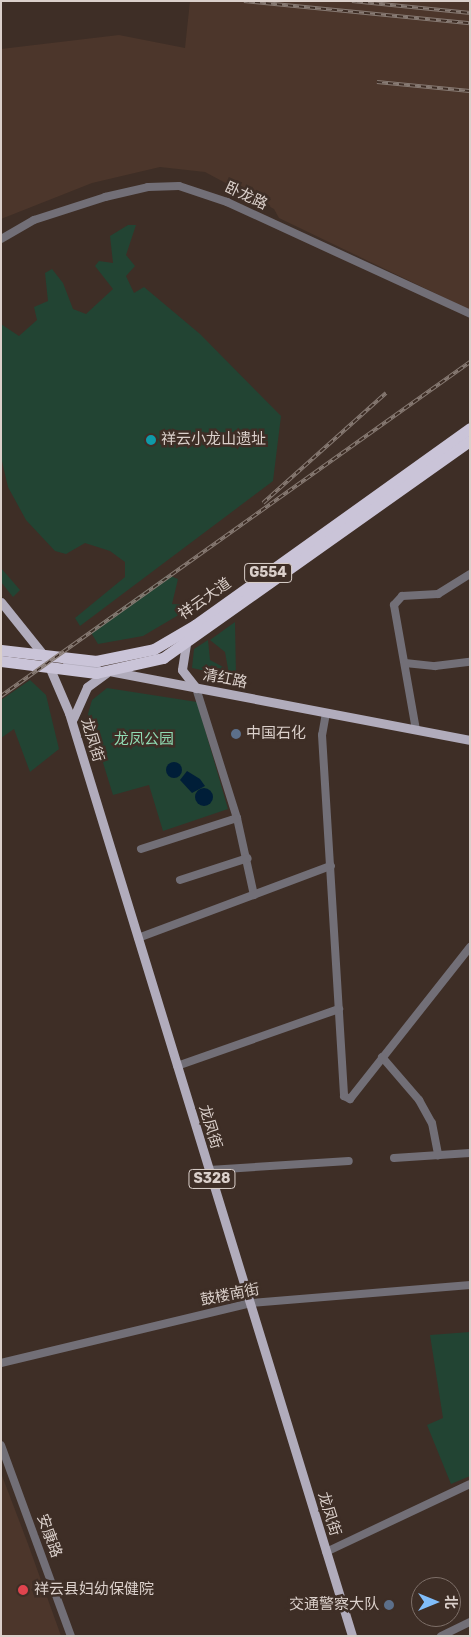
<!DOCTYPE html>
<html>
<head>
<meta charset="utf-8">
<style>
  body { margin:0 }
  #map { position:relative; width:471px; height:1637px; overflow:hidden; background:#3e2e26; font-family:Rubik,"Noto Sans SC",sans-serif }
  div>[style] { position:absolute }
  .built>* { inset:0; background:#4c362b }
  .green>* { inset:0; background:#243 }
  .water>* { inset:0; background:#001e38 }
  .round { border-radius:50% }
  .minor>* { height:8px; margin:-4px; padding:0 4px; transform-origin:4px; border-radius:4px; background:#726f77 }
  .major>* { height:9px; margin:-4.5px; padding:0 4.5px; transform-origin:4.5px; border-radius:4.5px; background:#b1acbc }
  .highway>* { height:11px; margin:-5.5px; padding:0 5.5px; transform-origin:5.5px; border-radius:5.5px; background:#cac4d8 }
  .rail>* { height:4px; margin-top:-2px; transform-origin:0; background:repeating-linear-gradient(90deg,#3e2e26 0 5.5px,#877a73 0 11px); box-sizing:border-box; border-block:1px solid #877a73 }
  .dots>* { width:14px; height:14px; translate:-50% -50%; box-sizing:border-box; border:2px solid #3e2e26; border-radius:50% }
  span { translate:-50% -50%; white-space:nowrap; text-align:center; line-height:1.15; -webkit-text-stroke:5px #3e2e26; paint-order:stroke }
  .shield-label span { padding:1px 4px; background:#3e2e26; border:1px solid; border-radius:4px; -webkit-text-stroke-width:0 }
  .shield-label { font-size:14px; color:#dbd0cb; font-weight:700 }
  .street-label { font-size:15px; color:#dbd0cb }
  .poi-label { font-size:15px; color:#dbd0cb }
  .left { translate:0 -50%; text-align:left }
  .right { translate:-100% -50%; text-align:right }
  .park-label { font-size:15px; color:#90dbb3 }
  .frame { position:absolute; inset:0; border:2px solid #dbd0cb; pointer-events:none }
  .north { position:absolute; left:411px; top:1577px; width:50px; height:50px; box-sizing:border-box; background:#3e2e26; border:1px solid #7d6f68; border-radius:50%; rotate:90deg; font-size:14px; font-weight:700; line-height:20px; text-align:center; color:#dbd0cb }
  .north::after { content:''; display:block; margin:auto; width:18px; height:22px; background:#80bdfa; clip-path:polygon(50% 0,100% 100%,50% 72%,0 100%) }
</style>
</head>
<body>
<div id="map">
  <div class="built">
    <div style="clip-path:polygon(190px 1px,470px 1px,470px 310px,279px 218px,274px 209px,205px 172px,160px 167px,92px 183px,1px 219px,1px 49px,119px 35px,185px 48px)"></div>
    <div style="clip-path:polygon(1px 1473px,28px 1544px,61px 1636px,1px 1636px)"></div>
  </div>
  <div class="green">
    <div style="clip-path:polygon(128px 225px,136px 225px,126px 255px,135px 266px,126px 276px,134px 293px,144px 287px,200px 334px,281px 416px,273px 481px,80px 626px,75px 618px,125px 577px,125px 562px,110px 551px,85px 543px,66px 554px,55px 551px,26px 520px,8px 487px,1px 457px,1px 324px,19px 336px,37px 320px,34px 307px,48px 301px,45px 273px,52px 269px,63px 283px,73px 309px,86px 314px,113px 289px,95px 266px,99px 261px,113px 263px,110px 236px)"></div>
    <div style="clip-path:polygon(1px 568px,20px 590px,13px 597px,1px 582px)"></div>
    <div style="clip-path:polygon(168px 575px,178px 579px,172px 604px,186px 605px,187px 610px,143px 636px,98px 644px,90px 631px)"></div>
    <div style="clip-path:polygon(235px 622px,236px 676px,229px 674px,225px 652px,210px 640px)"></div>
    <div style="clip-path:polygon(208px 640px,210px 660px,225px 668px,225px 675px,192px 668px,194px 649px)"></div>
    <div style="clip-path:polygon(30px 680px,46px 695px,59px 749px,30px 772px,14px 729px,1px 738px,1px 700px)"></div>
    <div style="clip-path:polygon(107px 688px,197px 702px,228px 809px,163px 831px,149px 785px,113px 795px,88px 714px,92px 700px)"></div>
    <div style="clip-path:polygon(470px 1332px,470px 1476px,451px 1484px,427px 1425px,443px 1418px,430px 1335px)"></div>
  </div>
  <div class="water">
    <div class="round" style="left:166px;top:762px;width:16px;height:16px"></div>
    <div style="clip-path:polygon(187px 771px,200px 779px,205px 786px,192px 793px,180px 780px)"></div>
    <div class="round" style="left:195px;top:788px;width:18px;height:18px"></div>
  </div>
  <div class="minor">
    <div style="left:1px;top:239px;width:38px;rotate:-30deg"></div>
    <div style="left:34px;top:220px;width:75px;rotate:-17.9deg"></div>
    <div style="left:105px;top:197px;width:44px;rotate:-13.1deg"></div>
    <div style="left:148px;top:187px;width:31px;rotate:-2deg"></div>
    <div style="left:179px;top:186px;width:51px;rotate:18.4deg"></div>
    <div style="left:227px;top:202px;width:268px;rotate:24.7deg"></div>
    <div style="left:405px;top:663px;width:30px;rotate:6deg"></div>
    <div style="left:435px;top:666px;width:35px;rotate:-7deg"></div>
    <div style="left:196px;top:688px;width:136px;rotate:72.5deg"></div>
    <div style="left:237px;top:818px;width:79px;rotate:77.6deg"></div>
    <div style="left:326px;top:713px;width:22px;rotate:100deg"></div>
    <div style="left:322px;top:735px;width:362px;rotate:86.5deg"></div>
    <div style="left:344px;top:1096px;width:7px;rotate:27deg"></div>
    <div style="left:350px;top:1099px;width:194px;rotate:-51.7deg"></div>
    <div style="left:416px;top:730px;width:127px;rotate:-100deg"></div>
    <div style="left:394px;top:605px;width:12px;rotate:-48deg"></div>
    <div style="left:402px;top:596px;width:36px;rotate:-3deg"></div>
    <div style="left:438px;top:594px;width:38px;rotate:-32deg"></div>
    <div style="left:141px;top:849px;width:101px;rotate:-17.9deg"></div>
    <div style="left:180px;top:880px;width:71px;rotate:-17.9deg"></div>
    <div style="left:138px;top:938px;width:206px;rotate:-20.5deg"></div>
    <div style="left:382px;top:1057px;width:57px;rotate:49.3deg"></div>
    <div style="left:419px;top:1100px;width:26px;rotate:61deg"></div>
    <div style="left:432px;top:1123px;width:33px;rotate:79deg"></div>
    <div style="left:177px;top:1066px;width:172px;rotate:-19.4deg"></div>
    <div style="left:394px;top:1158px;width:76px;rotate:-3.8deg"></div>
    <div style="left:209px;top:1170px;width:140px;rotate:-3.7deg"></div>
    <div style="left:1px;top:1363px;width:256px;rotate:-13.5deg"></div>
    <div style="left:250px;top:1303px;width:221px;rotate:-4.7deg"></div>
    <div style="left:1px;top:1445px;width:203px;rotate:69.9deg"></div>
    <div style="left:326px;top:1552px;width:159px;rotate:-25.3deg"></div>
    <div style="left:441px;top:1636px;width:32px;rotate:-26deg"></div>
  </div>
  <div class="major">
    <div style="left:1px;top:602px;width:70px;rotate:51.3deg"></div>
    <div style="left:45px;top:657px;width:61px;rotate:66.8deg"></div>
    <div style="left:69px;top:713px;width:965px;rotate:72.95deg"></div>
    <div style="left:186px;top:644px;width:26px;rotate:99deg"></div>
    <div style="left:182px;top:670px;width:23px;rotate:52deg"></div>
    <div style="left:67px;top:662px;width:30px;rotate:12deg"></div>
    <div style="left:109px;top:671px;width:368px;rotate:10.8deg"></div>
    <div style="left:72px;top:721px;width:37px;rotate:-66deg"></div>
    <div style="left:87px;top:687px;width:24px;rotate:-36deg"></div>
  </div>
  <div class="highway">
    <div style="left:1px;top:650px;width:96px;rotate:6.6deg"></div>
    <div style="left:96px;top:661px;width:59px;rotate:-11.7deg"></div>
    <div style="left:154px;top:649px;width:48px;rotate:-30.3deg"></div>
    <div style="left:195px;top:625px;width:338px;rotate:-35.6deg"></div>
    <div style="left:1px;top:661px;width:96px;rotate:7.2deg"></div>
    <div style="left:96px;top:673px;width:69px;rotate:-12.6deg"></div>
    <div style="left:163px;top:658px;width:376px;rotate:-35.3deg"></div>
  </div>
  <div class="rail">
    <div style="left:244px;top:1px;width:227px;rotate:5.6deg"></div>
    <div style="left:352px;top:1px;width:119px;rotate:5.8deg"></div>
    <div style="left:377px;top:82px;width:93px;rotate:5.5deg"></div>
    <div style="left:263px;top:503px;width:165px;rotate:-41.8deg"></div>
    <div style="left:1px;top:696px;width:576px;rotate:-35.46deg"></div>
  </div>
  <div class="dots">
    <div style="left:151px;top:440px;background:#0f9aa8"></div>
    <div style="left:236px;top:734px;background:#5c6f8a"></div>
    <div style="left:23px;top:1590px;background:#e0444e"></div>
    <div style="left:389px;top:1605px;background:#5c6f8a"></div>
  </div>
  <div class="shield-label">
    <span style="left:268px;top:573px">G554</span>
    <span style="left:212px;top:1179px">S328</span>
  </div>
  <div class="street-label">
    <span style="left:246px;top:196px;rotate:25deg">卧龙路</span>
    <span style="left:205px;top:599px;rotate:-35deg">祥云大道</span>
    <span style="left:225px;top:679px;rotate:11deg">清红路</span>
    <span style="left:92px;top:740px;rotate:73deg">龙凤街</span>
    <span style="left:210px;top:1127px;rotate:73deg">龙凤街</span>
    <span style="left:230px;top:1295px;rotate:-11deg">鼓楼南街</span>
    <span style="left:329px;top:1514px;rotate:73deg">龙凤街</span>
    <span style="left:49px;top:1536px;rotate:70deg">安康路</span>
  </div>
  <div class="poi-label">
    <span class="left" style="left:161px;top:440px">祥云小龙山遗址</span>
    <span class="left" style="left:246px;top:734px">中国石化</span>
    <span class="left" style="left:34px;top:1590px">祥云县妇幼保健院</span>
    <span class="right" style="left:379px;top:1605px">交通警察大队</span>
  </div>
  <div class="park-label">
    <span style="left:144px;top:740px">龙凤公园</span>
  </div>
  <div class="frame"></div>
  <div class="north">北</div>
</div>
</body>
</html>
